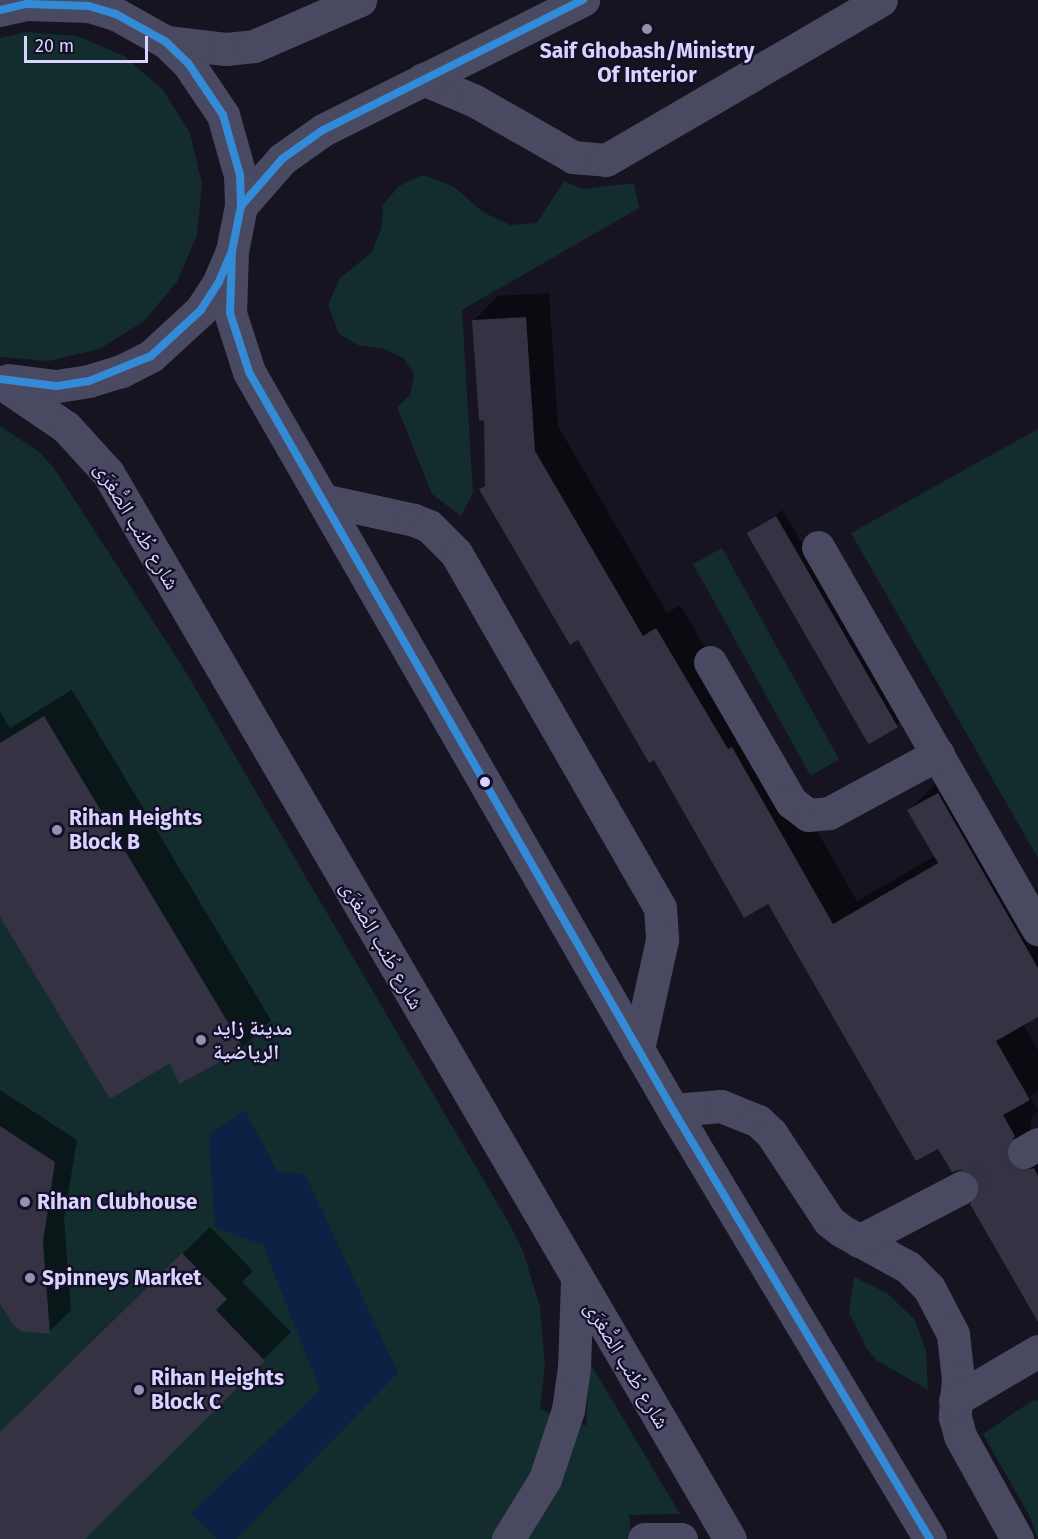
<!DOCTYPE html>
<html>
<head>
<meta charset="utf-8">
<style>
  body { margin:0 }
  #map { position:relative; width:1038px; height:1539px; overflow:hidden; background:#161421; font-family:"Fira Sans","Noto Naskh Arabic",sans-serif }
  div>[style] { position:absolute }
  .green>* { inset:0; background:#132c2d; transform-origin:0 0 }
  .water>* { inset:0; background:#0d2144 }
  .shadow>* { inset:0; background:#0007 }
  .building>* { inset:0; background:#343243; transform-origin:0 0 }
  .minor-tunnel>* { height:33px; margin-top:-16.5px; transform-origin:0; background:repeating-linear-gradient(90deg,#333142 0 33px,transparent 0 49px) }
  .minor>* { height:33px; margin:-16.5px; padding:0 16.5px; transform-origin:16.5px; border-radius:16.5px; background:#4a4962 }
  .bus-1>* { height:8px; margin:-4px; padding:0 4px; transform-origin:4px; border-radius:4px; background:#338bd7 }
  .dots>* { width:16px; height:16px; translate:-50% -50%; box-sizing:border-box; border:3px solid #130f26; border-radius:50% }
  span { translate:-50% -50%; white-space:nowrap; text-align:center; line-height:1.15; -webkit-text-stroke:4.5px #130f26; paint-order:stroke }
  .poi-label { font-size:21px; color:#d9d4ff; font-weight:700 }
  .left { translate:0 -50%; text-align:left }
  .street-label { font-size:21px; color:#d9d4ff }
  .scale { position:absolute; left:24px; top:36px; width:124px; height:27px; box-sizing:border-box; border:3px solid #d9d4ff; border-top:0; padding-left:8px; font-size:18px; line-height:21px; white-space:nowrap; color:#d9d4ff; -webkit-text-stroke:4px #130f26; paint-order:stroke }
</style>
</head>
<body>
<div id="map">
  <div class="green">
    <div style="clip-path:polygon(26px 32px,77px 36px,124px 56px,163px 90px,190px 133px,202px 184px,197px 235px,177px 282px,143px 322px,99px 349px,49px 361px,0 357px,0 38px)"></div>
    <div style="clip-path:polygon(423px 175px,453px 186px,483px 212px,510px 225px,537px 223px,564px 181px,583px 189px,634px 183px,639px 208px,462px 310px,473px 493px,461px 516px,432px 494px,397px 407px,410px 395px,414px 374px,403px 358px,384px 349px,358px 345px,339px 334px,328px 305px,340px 278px,371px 253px,381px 229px,383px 205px,399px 186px)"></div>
    <div style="clip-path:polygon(0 426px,38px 451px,54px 468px,184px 669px,510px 1225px,523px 1251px,540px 1307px,545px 1365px,540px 1409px,586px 1426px,590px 1363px,680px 1514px,629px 1515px,632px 1539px,0 1539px)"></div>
    <div style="clip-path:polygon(1038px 429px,1038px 858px,851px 533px)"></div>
    <div style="left:722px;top:548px;width:242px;height:33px;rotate:61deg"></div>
    <div style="clip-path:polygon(854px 1277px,887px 1293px,915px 1320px,926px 1351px,928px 1390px,876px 1360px,866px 1347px,849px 1313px)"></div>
    <div style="clip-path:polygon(1033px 1400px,1038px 1401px,1038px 1539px,1029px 1515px,983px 1434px)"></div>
  </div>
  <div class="water">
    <div style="clip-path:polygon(245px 1110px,277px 1171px,305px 1174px,398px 1373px,236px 1539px,217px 1539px,191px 1514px,320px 1390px,263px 1245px,215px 1227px,209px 1135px)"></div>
  </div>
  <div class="shadow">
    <div style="clip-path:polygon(549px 293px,558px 426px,667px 613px,680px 605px,752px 726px,756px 724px,857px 901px,935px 856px,909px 810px,933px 786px,962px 770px,1038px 903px,1038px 1015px,1023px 1024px,1038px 1050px,1038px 1090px,1030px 1097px,1038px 1111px,1031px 1118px,1031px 1137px,1038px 1144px,1038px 1319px,979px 1178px,654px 758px,481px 489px,487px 484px,485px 419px,474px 320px,498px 296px)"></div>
    <div style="clip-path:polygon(783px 510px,902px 719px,895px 727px,749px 533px)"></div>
    <div style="clip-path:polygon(72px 690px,271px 1020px,243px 1047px,180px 1082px,170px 1061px,0 915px,0 712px,10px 728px)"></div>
    <div style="clip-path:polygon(0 1090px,77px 1140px,64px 1219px,71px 1310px,49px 1332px,0 1301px)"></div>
    <div style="clip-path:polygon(210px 1227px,253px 1271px,242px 1282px,291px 1332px,83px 1539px,0 1539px,0 1434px)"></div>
  </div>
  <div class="building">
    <div style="clip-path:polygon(526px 317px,535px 451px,643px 636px,656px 628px,728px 749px,732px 747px,833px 924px,938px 863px,907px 810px,938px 793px,1038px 968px,1038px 1017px,996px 1041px,1030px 1100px,1003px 1115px,1015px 1136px,1005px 1151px,1008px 1162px,1023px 1171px,1034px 1168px,1038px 1176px,1038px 1322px,970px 1204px,980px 1189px,977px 1179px,962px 1169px,952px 1172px,938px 1149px,916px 1161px,768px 904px,744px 918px,654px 760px,649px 763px,578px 640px,570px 645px,479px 489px,485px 486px,484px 420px,479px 421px,472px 320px)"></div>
    <div style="left:776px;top:516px;width:244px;height:34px;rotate:60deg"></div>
    <div style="clip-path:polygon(44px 716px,244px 1049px,179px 1084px,170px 1063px,110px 1099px,0 917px,0 743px)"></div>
    <div style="clip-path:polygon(0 1126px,55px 1162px,43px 1242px,50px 1334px,21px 1331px,13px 1325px,0 1304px)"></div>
    <div style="clip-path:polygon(182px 1253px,227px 1299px,216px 1310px,265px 1361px,85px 1539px,0 1539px,0 1432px)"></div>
  </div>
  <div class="minor-tunnel">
    <div style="left:961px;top:1188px;width:73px;rotate:-29.7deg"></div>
  </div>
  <div class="minor">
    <div style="left:0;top:10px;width:28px;rotate:-13deg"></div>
    <div style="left:27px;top:4px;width:62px;rotate:1.8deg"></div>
    <div style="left:89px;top:6px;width:28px;rotate:17deg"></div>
    <div style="left:116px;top:14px;width:57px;rotate:29.2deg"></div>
    <div style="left:166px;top:42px;width:30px;rotate:44deg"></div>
    <div style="left:188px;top:63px;width:63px;rotate:56.1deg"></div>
    <div style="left:223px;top:115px;width:62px;rotate:74.2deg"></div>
    <div style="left:240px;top:175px;width:31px;rotate:88deg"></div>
    <div style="left:241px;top:206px;width:46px;rotate:101.3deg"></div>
    <div style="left:232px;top:251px;width:34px;rotate:113deg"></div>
    <div style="left:219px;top:282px;width:33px;rotate:123deg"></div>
    <div style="left:201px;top:310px;width:68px;rotate:137.4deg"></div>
    <div style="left:151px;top:356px;width:34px;rotate:153deg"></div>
    <div style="left:121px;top:371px;width:34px;rotate:163deg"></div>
    <div style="left:89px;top:381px;width:33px;rotate:171deg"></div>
    <div style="left:56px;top:386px;width:48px;rotate:-172.9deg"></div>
    <div style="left:166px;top:42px;width:60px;rotate:6.7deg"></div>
    <div style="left:226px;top:49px;width:28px;rotate:-6deg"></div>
    <div style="left:254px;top:46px;width:116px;rotate:-23.5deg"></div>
    <div style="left:423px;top:79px;width:56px;rotate:22.9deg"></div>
    <div style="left:475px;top:101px;width:113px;rotate:29.7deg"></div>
    <div style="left:573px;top:157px;width:33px;rotate:5deg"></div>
    <div style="left:606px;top:160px;width:318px;rotate:-30.2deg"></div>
    <div style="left:241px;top:206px;width:62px;rotate:-48.9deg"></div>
    <div style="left:282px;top:159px;width:50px;rotate:-35.3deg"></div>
    <div style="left:323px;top:130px;width:291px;rotate:-26.6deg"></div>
    <div style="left:232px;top:251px;width:62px;rotate:91.8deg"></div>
    <div style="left:230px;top:313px;width:62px;rotate:72.1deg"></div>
    <div style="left:249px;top:372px;width:851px;rotate:60.12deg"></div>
    <div style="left:673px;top:1110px;width:500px;rotate:59.08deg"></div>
    <div style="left:0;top:382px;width:80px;rotate:34.3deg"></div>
    <div style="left:66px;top:427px;width:62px;rotate:47.6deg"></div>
    <div style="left:108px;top:473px;width:1234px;rotate:59.74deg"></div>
    <div style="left:323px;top:500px;width:93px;rotate:12.4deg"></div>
    <div style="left:414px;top:520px;width:16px;rotate:22deg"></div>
    <div style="left:429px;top:526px;width:38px;rotate:45deg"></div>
    <div style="left:456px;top:553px;width:409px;rotate:60.1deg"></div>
    <div style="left:660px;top:908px;width:32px;rotate:86deg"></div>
    <div style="left:662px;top:940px;width:112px;rotate:102.4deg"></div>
    <div style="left:818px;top:547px;width:441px;rotate:60.1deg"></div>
    <div style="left:710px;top:662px;width:162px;rotate:59.9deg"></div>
    <div style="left:791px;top:802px;width:21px;rotate:37deg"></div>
    <div style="left:808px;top:815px;width:21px;rotate:-5deg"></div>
    <div style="left:829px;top:813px;width:124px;rotate:-28.4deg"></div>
    <div style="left:673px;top:1110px;width:48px;rotate:-4.8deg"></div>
    <div style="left:721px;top:1106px;width:40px;rotate:22deg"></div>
    <div style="left:758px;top:1121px;width:18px;rotate:43deg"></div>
    <div style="left:771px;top:1133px;width:105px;rotate:56.6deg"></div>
    <div style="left:829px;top:1221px;width:16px;rotate:38deg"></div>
    <div style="left:842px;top:1231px;width:75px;rotate:28.6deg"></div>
    <div style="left:908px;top:1267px;width:30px;rotate:45deg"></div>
    <div style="left:929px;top:1288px;width:52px;rotate:62.4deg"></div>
    <div style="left:953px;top:1334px;width:45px;rotate:83.7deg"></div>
    <div style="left:958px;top:1379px;width:38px;rotate:95deg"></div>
    <div style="left:955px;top:1417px;width:20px;rotate:75deg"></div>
    <div style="left:960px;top:1436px;width:118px;rotate:61deg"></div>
    <div style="left:1024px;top:1152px;width:16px;rotate:-30deg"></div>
    <div style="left:859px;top:1241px;width:115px;rotate:-27.5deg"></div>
    <div style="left:955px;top:1400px;width:96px;rotate:-30.6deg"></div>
    <div style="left:508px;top:1539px;width:70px;rotate:-58.3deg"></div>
    <div style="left:545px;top:1479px;width:73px;rotate:-71.6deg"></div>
    <div style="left:568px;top:1410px;width:42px;rotate:-81.9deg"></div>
    <div style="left:574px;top:1368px;width:86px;rotate:-88deg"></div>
    <div style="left:644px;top:1539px;width:37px"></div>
  </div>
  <div class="bus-1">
    <div style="left:0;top:10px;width:28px;rotate:-13deg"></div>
    <div style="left:27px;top:4px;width:62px;rotate:1.8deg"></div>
    <div style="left:89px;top:6px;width:28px;rotate:17deg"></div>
    <div style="left:116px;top:14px;width:57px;rotate:29.2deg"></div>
    <div style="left:166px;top:42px;width:30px;rotate:44deg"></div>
    <div style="left:188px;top:63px;width:63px;rotate:56.1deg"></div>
    <div style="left:223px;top:115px;width:62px;rotate:74.2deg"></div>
    <div style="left:240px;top:175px;width:31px;rotate:88deg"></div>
    <div style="left:241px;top:206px;width:46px;rotate:101.3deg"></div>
    <div style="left:232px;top:251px;width:34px;rotate:113deg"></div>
    <div style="left:219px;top:282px;width:33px;rotate:123deg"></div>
    <div style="left:201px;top:310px;width:68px;rotate:137.4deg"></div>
    <div style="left:151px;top:356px;width:67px;rotate:158deg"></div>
    <div style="left:89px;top:381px;width:33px;rotate:171deg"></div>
    <div style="left:56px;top:386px;width:56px;rotate:-172.9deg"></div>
    <div style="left:241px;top:206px;width:62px;rotate:-48.9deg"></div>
    <div style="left:282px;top:159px;width:50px;rotate:-35.3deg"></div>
    <div style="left:323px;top:130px;width:291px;rotate:-26.6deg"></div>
    <div style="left:232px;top:251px;width:62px;rotate:91.8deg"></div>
    <div style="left:230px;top:313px;width:62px;rotate:72.1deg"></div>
    <div style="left:249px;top:372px;width:851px;rotate:60.12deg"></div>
    <div style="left:673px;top:1110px;width:500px;rotate:59.08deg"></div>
  </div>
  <div class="dots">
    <div style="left:647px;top:29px;background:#9591b1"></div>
    <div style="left:485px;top:782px;background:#d9d4ff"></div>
    <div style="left:57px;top:830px;background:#9591b1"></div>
    <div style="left:201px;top:1040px;background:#9591b1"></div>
    <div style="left:25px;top:1202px;background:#9591b1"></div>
    <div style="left:30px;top:1278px;background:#9591b1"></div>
    <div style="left:139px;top:1390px;background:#9591b1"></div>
  </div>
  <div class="poi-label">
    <span style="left:647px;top:63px">Saif Ghobash/Ministry<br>Of Interior</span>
    <span class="left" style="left:69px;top:830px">Rihan Heights<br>Block B</span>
    <span class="left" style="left:213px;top:1040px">مدينة زايد<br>الرياضية</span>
    <span class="left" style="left:37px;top:1202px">Rihan Clubhouse</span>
    <span class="left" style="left:42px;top:1278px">Spinneys Market</span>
    <span class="left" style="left:151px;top:1390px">Rihan Heights<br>Block C</span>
  </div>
  <div class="street-label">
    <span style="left:137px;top:526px;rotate:59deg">شارع طُنب الصُّغرَى</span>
    <span style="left:382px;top:945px;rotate:60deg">شارع طُنب الصُّغرَى</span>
    <span style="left:627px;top:1365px;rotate:59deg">شارع طُنب الصُّغرَى</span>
  </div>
  <div class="scale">20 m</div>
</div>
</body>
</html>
